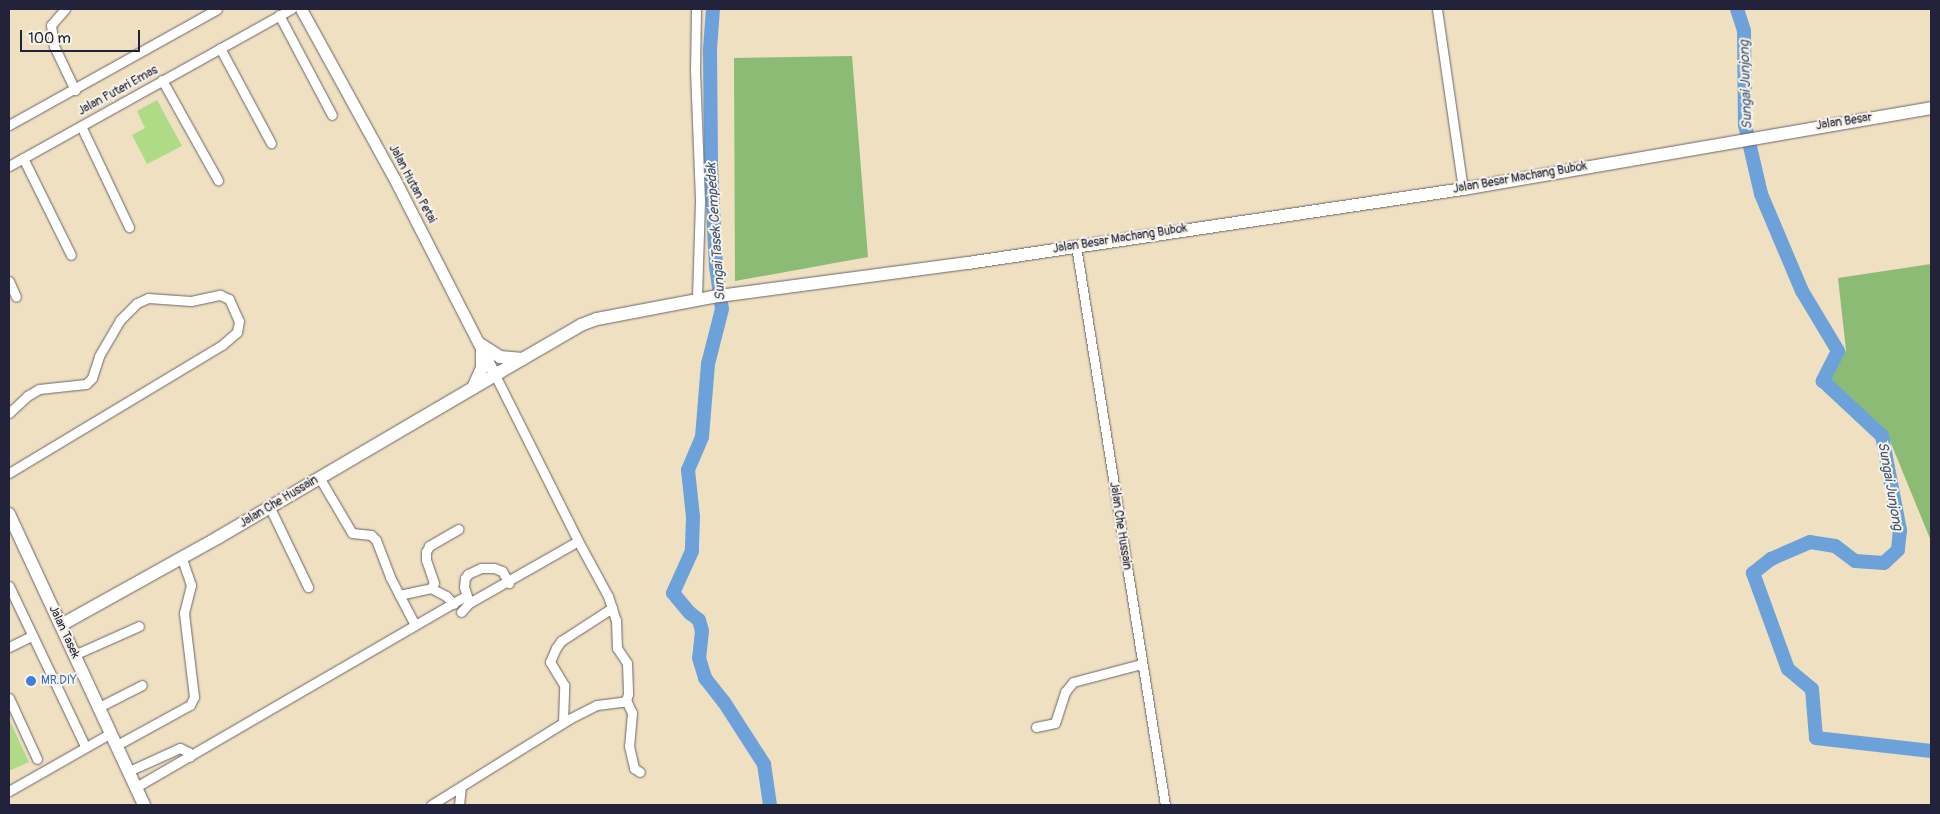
<!DOCTYPE html>
<html>
<head>
<meta charset="utf-8">
<style>
  body { margin:0 }
  #map { position:relative; width:1940px; height:814px; overflow:hidden; background:#efe0c1; font-family:Pangolin,sans-serif }
  div>[style] { position:absolute }
  .green>* { inset:0; background:#afdb87 }
  .forest>* { inset:0; background:#8bbb74 }
  .river>* { height:14px; margin:-7px; padding:0 7px; transform-origin:7px; border-radius:7px; background:#6ca2d9 }
  .roads { filter:drop-shadow(0 0 1px #6a646a) drop-shadow(0 0 1px #6a646a) }
  .minor>* { height:9px; margin:-4.5px; padding:0 4.5px; transform-origin:4.5px; border-radius:4.5px; background:#fff }
  .tertiary>* { height:11px; margin:-5.5px; padding:0 5.5px; transform-origin:5.5px; border-radius:5.5px; background:#fff }
  .secondary>* { height:12px; margin:-6px; padding:0 6px; transform-origin:6px; border-radius:6px; background:#fff }
  .dots>* { width:14px; height:14px; translate:-50% -50%; box-sizing:border-box; border:2px solid #f7f3e8; border-radius:50% }
  span { translate:-50% -50%; white-space:nowrap; text-align:center; line-height:1.15; -webkit-text-stroke:4px #f7f3e8; paint-order:stroke }
  .street-label { font-size:12px; color:#22223b }
  .shop-label { font-size:12px; color:#366cbe }
  .left { translate:0 -50%; text-align:left }
  .water-label { font-size:14px; color:#40557a; font-style:italic }
  .frame { position:absolute; inset:0; border:10px solid #22223b; pointer-events:none }
  .scale { position:absolute; left:20px; top:30px; width:120px; height:22px; box-sizing:border-box; border:2px solid #22223b; border-top:0; padding-left:6px; font-size:15px; line-height:18px; white-space:nowrap; color:#22223b; -webkit-text-stroke:4px #f7f3e8; paint-order:stroke }
</style>
</head>
<body>
<div id="map">
  <div class="green">
    <div style="clip-path:polygon(157px 100px,182px 146px,147px 164px,132px 135px,145px 128px,137px 111px)"></div>
    <div style="clip-path:polygon(9px 719px,29px 762px,9px 771px)"></div>
  </div>
  <div class="forest">
    <div style="clip-path:polygon(852px 56px,868px 257px,735px 281px,734px 58px)"></div>
    <div style="clip-path:polygon(1931px 264px,1931px 541px,1888px 436px,1828px 379px,1846px 350px,1838px 278px)"></div>
  </div>
  <div class="river">
    <div style="left:713px;top:9px;width:40px;rotate:94.3deg"></div>
    <div style="left:710px;top:49px;width:116px;rotate:89.5deg"></div>
    <div style="left:711px;top:165px;width:101px;rotate:87.2deg"></div>
    <div style="left:716px;top:266px;width:43px;rotate:82.1deg"></div>
    <div style="left:722px;top:309px;width:57px;rotate:104.3deg"></div>
    <div style="left:708px;top:364px;width:73px;rotate:94.7deg"></div>
    <div style="left:702px;top:437px;width:36px;rotate:113deg"></div>
    <div style="left:688px;top:470px;width:47px;rotate:83.9deg"></div>
    <div style="left:693px;top:517px;width:34px;rotate:92deg"></div>
    <div style="left:692px;top:551px;width:46px;rotate:114.3deg"></div>
    <div style="left:673px;top:593px;width:26px;rotate:50deg"></div>
    <div style="left:690px;top:613px;width:11px;rotate:38deg"></div>
    <div style="left:699px;top:620px;width:11px;rotate:75deg"></div>
    <div style="left:702px;top:631px;width:27px;rotate:96deg"></div>
    <div style="left:699px;top:658px;width:21px;rotate:73deg"></div>
    <div style="left:705px;top:678px;width:31px;rotate:52deg"></div>
    <div style="left:724px;top:702px;width:74px;rotate:57.2deg"></div>
    <div style="left:764px;top:764px;width:41px;rotate:81.7deg"></div>
    <div style="left:1737px;top:9px;width:23px;rotate:72deg"></div>
    <div style="left:1744px;top:31px;width:94px;rotate:89.4deg"></div>
    <div style="left:1745px;top:125px;width:71px;rotate:76.9deg"></div>
    <div style="left:1761px;top:194px;width:105px;rotate:67.1deg"></div>
    <div style="left:1802px;top:291px;width:70px;rotate:59deg"></div>
    <div style="left:1838px;top:351px;width:34px;rotate:117deg"></div>
    <div style="left:1823px;top:381px;width:81px;rotate:43deg"></div>
    <div style="left:1882px;top:436px;width:96px;rotate:79.2deg"></div>
    <div style="left:1900px;top:530px;width:20px;rotate:96deg"></div>
    <div style="left:1898px;top:550px;width:19px;rotate:137deg"></div>
    <div style="left:1884px;top:563px;width:29px;rotate:-176deg"></div>
    <div style="left:1855px;top:561px;width:25px;rotate:-143deg"></div>
    <div style="left:1835px;top:546px;width:25px;rotate:-171deg"></div>
    <div style="left:1810px;top:542px;width:43px;rotate:156.4deg"></div>
    <div style="left:1771px;top:559px;width:23px;rotate:142deg"></div>
    <div style="left:1753px;top:573px;width:102px;rotate:70deg"></div>
    <div style="left:1788px;top:669px;width:31px;rotate:40deg"></div>
    <div style="left:1812px;top:689px;width:49px;rotate:85.3deg"></div>
    <div style="left:1816px;top:738px;width:116px;rotate:6.4deg"></div>
  </div>
  <div class="roads">
    <div class="minor">
      <div style="left:65px;top:9px;width:21px;rotate:131deg"></div>
      <div style="left:51px;top:25px;width:21px;rotate:82deg"></div>
      <div style="left:54px;top:46px;width:49px;rotate:64.5deg"></div>
      <div style="left:696px;top:9px;width:61px;rotate:90.9deg"></div>
      <div style="left:695px;top:70px;width:131px;rotate:87.8deg"></div>
      <div style="left:700px;top:201px;width:98px;rotate:91.8deg"></div>
      <div style="left:1437px;top:9px;width:182px;rotate:81.8deg"></div>
      <div style="left:279px;top:15px;width:113px;rotate:62.1deg"></div>
      <div style="left:220px;top:48px;width:108px;rotate:61.8deg"></div>
      <div style="left:162px;top:80px;width:115px;rotate:60.8deg"></div>
      <div style="left:9px;top:125px;width:238px;rotate:-29.1deg"></div>
      <div style="left:81px;top:126px;width:112px;rotate:64.6deg"></div>
      <div style="left:23px;top:158px;width:108px;rotate:63.7deg"></div>
      <div style="left:9px;top:166px;width:323px;rotate:-29.1deg"></div>
      <div style="left:1076px;top:246px;width:566px;rotate:80.95deg"></div>
      <div style="left:9px;top:281px;width:17px;rotate:66deg"></div>
      <div style="left:495px;top:375px;width:186px;rotate:63.4deg"></div>
      <div style="left:578px;top:541px;width:63px;rotate:61.4deg"></div>
      <div style="left:608px;top:596px;width:25px;rotate:72deg"></div>
      <div style="left:616px;top:620px;width:28px;rotate:88deg"></div>
      <div style="left:617px;top:648px;width:18px;rotate:56deg"></div>
      <div style="left:627px;top:663px;width:31px;rotate:88deg"></div>
      <div style="left:628px;top:694px;width:6px;rotate:108deg"></div>
      <div style="left:626px;top:700px;width:14px;rotate:65deg"></div>
      <div style="left:632px;top:713px;width:33px;rotate:95deg"></div>
      <div style="left:629px;top:746px;width:23px;rotate:77deg"></div>
      <div style="left:634px;top:768px;width:7px;rotate:34deg"></div>
      <div style="left:9px;top:413px;width:25px;rotate:-43deg"></div>
      <div style="left:27px;top:396px;width:14px;rotate:-30deg"></div>
      <div style="left:39px;top:389px;width:47px;rotate:-6.1deg"></div>
      <div style="left:86px;top:384px;width:8px;rotate:-45deg"></div>
      <div style="left:92px;top:378px;width:23px;rotate:-72deg"></div>
      <div style="left:99px;top:356px;width:42px;rotate:-59.7deg"></div>
      <div style="left:120px;top:320px;width:24px;rotate:-45deg"></div>
      <div style="left:137px;top:303px;width:12px;rotate:-24deg"></div>
      <div style="left:148px;top:298px;width:43px;rotate:4deg"></div>
      <div style="left:191px;top:301px;width:30px;rotate:-12deg"></div>
      <div style="left:220px;top:295px;width:10px;rotate:24deg"></div>
      <div style="left:229px;top:299px;width:24px;rotate:66deg"></div>
      <div style="left:239px;top:321px;width:11px;rotate:100deg"></div>
      <div style="left:237px;top:332px;width:20px;rotate:139deg"></div>
      <div style="left:222px;top:345px;width:249px;rotate:149deg"></div>
      <div style="left:319px;top:477px;width:65px;rotate:59.5deg"></div>
      <div style="left:352px;top:533px;width:19px;rotate:6deg"></div>
      <div style="left:371px;top:535px;width:7px;rotate:45deg"></div>
      <div style="left:376px;top:540px;width:40px;rotate:69deg"></div>
      <div style="left:390px;top:577px;width:54px;rotate:62.5deg"></div>
      <div style="left:270px;top:508px;width:88px;rotate:64.3deg"></div>
      <div style="left:9px;top:586px;width:177px;rotate:64.6deg"></div>
      <div style="left:431px;top:588px;width:17px;rotate:28deg"></div>
      <div style="left:446px;top:596px;width:11px;rotate:45deg"></div>
      <div style="left:399px;top:595px;width:33px;rotate:-12deg"></div>
      <div style="left:431px;top:588px;width:6px;rotate:-59deg"></div>
      <div style="left:434px;top:583px;width:24px;rotate:-109deg"></div>
      <div style="left:426px;top:560px;width:8px;rotate:-90deg"></div>
      <div style="left:426px;top:552px;width:7px;rotate:-63deg"></div>
      <div style="left:429px;top:546px;width:34px;rotate:-30deg"></div>
      <div style="left:469px;top:602px;width:16px;rotate:-108deg"></div>
      <div style="left:464px;top:587px;width:9px;rotate:-84deg"></div>
      <div style="left:465px;top:578px;width:5px;rotate:-53deg"></div>
      <div style="left:468px;top:574px;width:14px;rotate:-25deg"></div>
      <div style="left:481px;top:568px;width:13px"></div>
      <div style="left:494px;top:568px;width:9px;rotate:21deg"></div>
      <div style="left:502px;top:571px;width:14px;rotate:60deg"></div>
      <div style="left:461px;top:612px;width:12px;rotate:-48deg"></div>
      <div style="left:469px;top:603px;width:125px;rotate:-29.6deg"></div>
      <div style="left:9px;top:647px;width:25px;rotate:-26deg"></div>
      <div style="left:74px;top:655px;width:71px;rotate:-24deg"></div>
      <div style="left:9px;top:698px;width:67px;rotate:65.3deg"></div>
      <div style="left:99px;top:707px;width:48px;rotate:-27.1deg"></div>
      <div style="left:563px;top:722px;width:37px;rotate:-88deg"></div>
      <div style="left:564px;top:685px;width:27px;rotate:-121deg"></div>
      <div style="left:550px;top:662px;width:15px;rotate:-67deg"></div>
      <div style="left:556px;top:648px;width:9px;rotate:-54deg"></div>
      <div style="left:561px;top:641px;width:61px;rotate:-32.9deg"></div>
      <div style="left:1036px;top:727px;width:19px;rotate:-12deg"></div>
      <div style="left:1055px;top:723px;width:33px;rotate:-72deg"></div>
      <div style="left:1065px;top:692px;width:13px;rotate:-51deg"></div>
      <div style="left:1073px;top:682px;width:70px;rotate:-14.8deg"></div>
      <div style="left:117px;top:745px;width:83px;rotate:-28.7deg"></div>
      <div style="left:190px;top:705px;width:9px;rotate:-63deg"></div>
      <div style="left:194px;top:697px;width:85px;rotate:-96.8deg"></div>
      <div style="left:184px;top:613px;width:29px;rotate:-76deg"></div>
      <div style="left:191px;top:585px;width:28px;rotate:-109deg"></div>
      <div style="left:129px;top:771px;width:56px;rotate:-24.3deg"></div>
      <div style="left:180px;top:748px;width:9px;rotate:27deg"></div>
      <div style="left:188px;top:752px;width:5px;rotate:68deg"></div>
      <div style="left:136px;top:787px;width:381px;rotate:-30.1deg"></div>
      <div style="left:9px;top:791px;width:117px;rotate:-29.6deg"></div>
      <div style="left:431px;top:805px;width:163px;rotate:-31.9deg"></div>
      <div style="left:569px;top:719px;width:31px;rotate:-27deg"></div>
      <div style="left:597px;top:705px;width:26px;rotate:-7deg"></div>
      <div style="left:623px;top:702px;width:4px;rotate:-34deg"></div>
      <div style="left:459px;top:805px;width:18px;rotate:-84deg"></div>
    </div>
    <div class="tertiary">
      <div style="left:301px;top:9px;width:193px;rotate:61.2deg"></div>
      <div style="left:394px;top:178px;width:221px;rotate:62.9deg"></div>
    </div>
    <div class="secondary">
      <div style="left:480px;top:344px;width:24px;rotate:33deg"></div>
      <div style="left:500px;top:357px;width:23px;rotate:5deg"></div>
      <div style="left:473px;top:388px;width:22px;rotate:-66deg"></div>
      <div style="left:482px;top:368px;width:19px;rotate:-90deg"></div>
      <div style="left:9px;top:514px;width:321px;rotate:65.1deg"></div>
      <div style="left:61px;top:625px;width:181px;rotate:-29.1deg"></div>
      <div style="left:219px;top:537px;width:326px;rotate:-30.4deg"></div>
      <div style="left:500px;top:372px;width:94px;rotate:-30.1deg"></div>
      <div style="left:581px;top:325px;width:17px;rotate:-21deg"></div>
      <div style="left:597px;top:319px;width:117px;rotate:-10.8deg"></div>
      <div style="left:712px;top:297px;width:258px;rotate:-7.6deg"></div>
      <div style="left:968px;top:263px;width:501px;rotate:-8.5deg"></div>
      <div style="left:1463px;top:189px;width:475px;rotate:-9.8deg"></div>
    </div>
  </div>
  <div class="dots">
    <div style="left:31px;top:681px;background:#3f7fe0"></div>
  </div>
  <div class="street-label">
    <span style="left:118px;top:91px;rotate:-29deg">Jalan Puteri Emas</span>
    <span style="left:1844px;top:122px;rotate:-9deg">Jalan Besar</span>
    <span style="left:1520px;top:178px;rotate:-10deg">Jalan Besar Machang Bubok</span>
    <span style="left:412px;top:184px;rotate:62deg">Jalan Hutan Petai</span>
    <span style="left:1120px;top:239px;rotate:-9deg">Jalan Besar Machang Bubok</span>
    <span style="left:279px;top:502px;rotate:-31deg">Jalan Che Hussain</span>
    <span style="left:1120px;top:526px;rotate:81deg">Jalan Che Hussain</span>
    <span style="left:64px;top:632px;rotate:65deg">Jalan Tasek</span>
  </div>
  <div class="shop-label">
    <span class="left" style="left:41px;top:681px">MR.DIY</span>
  </div>
  <div class="water-label">
    <span style="left:1746px;top:85px;rotate:-92deg">Sungai Junjong</span>
    <span style="left:716px;top:232px;rotate:-94deg">Sungai Tasek Cempedak</span>
    <span style="left:1890px;top:486px;rotate:80deg">Sungai Junjong</span>
  </div>
  <div class="frame"></div>
  <div class="scale">100 m</div>
</div>
</body>
</html>
